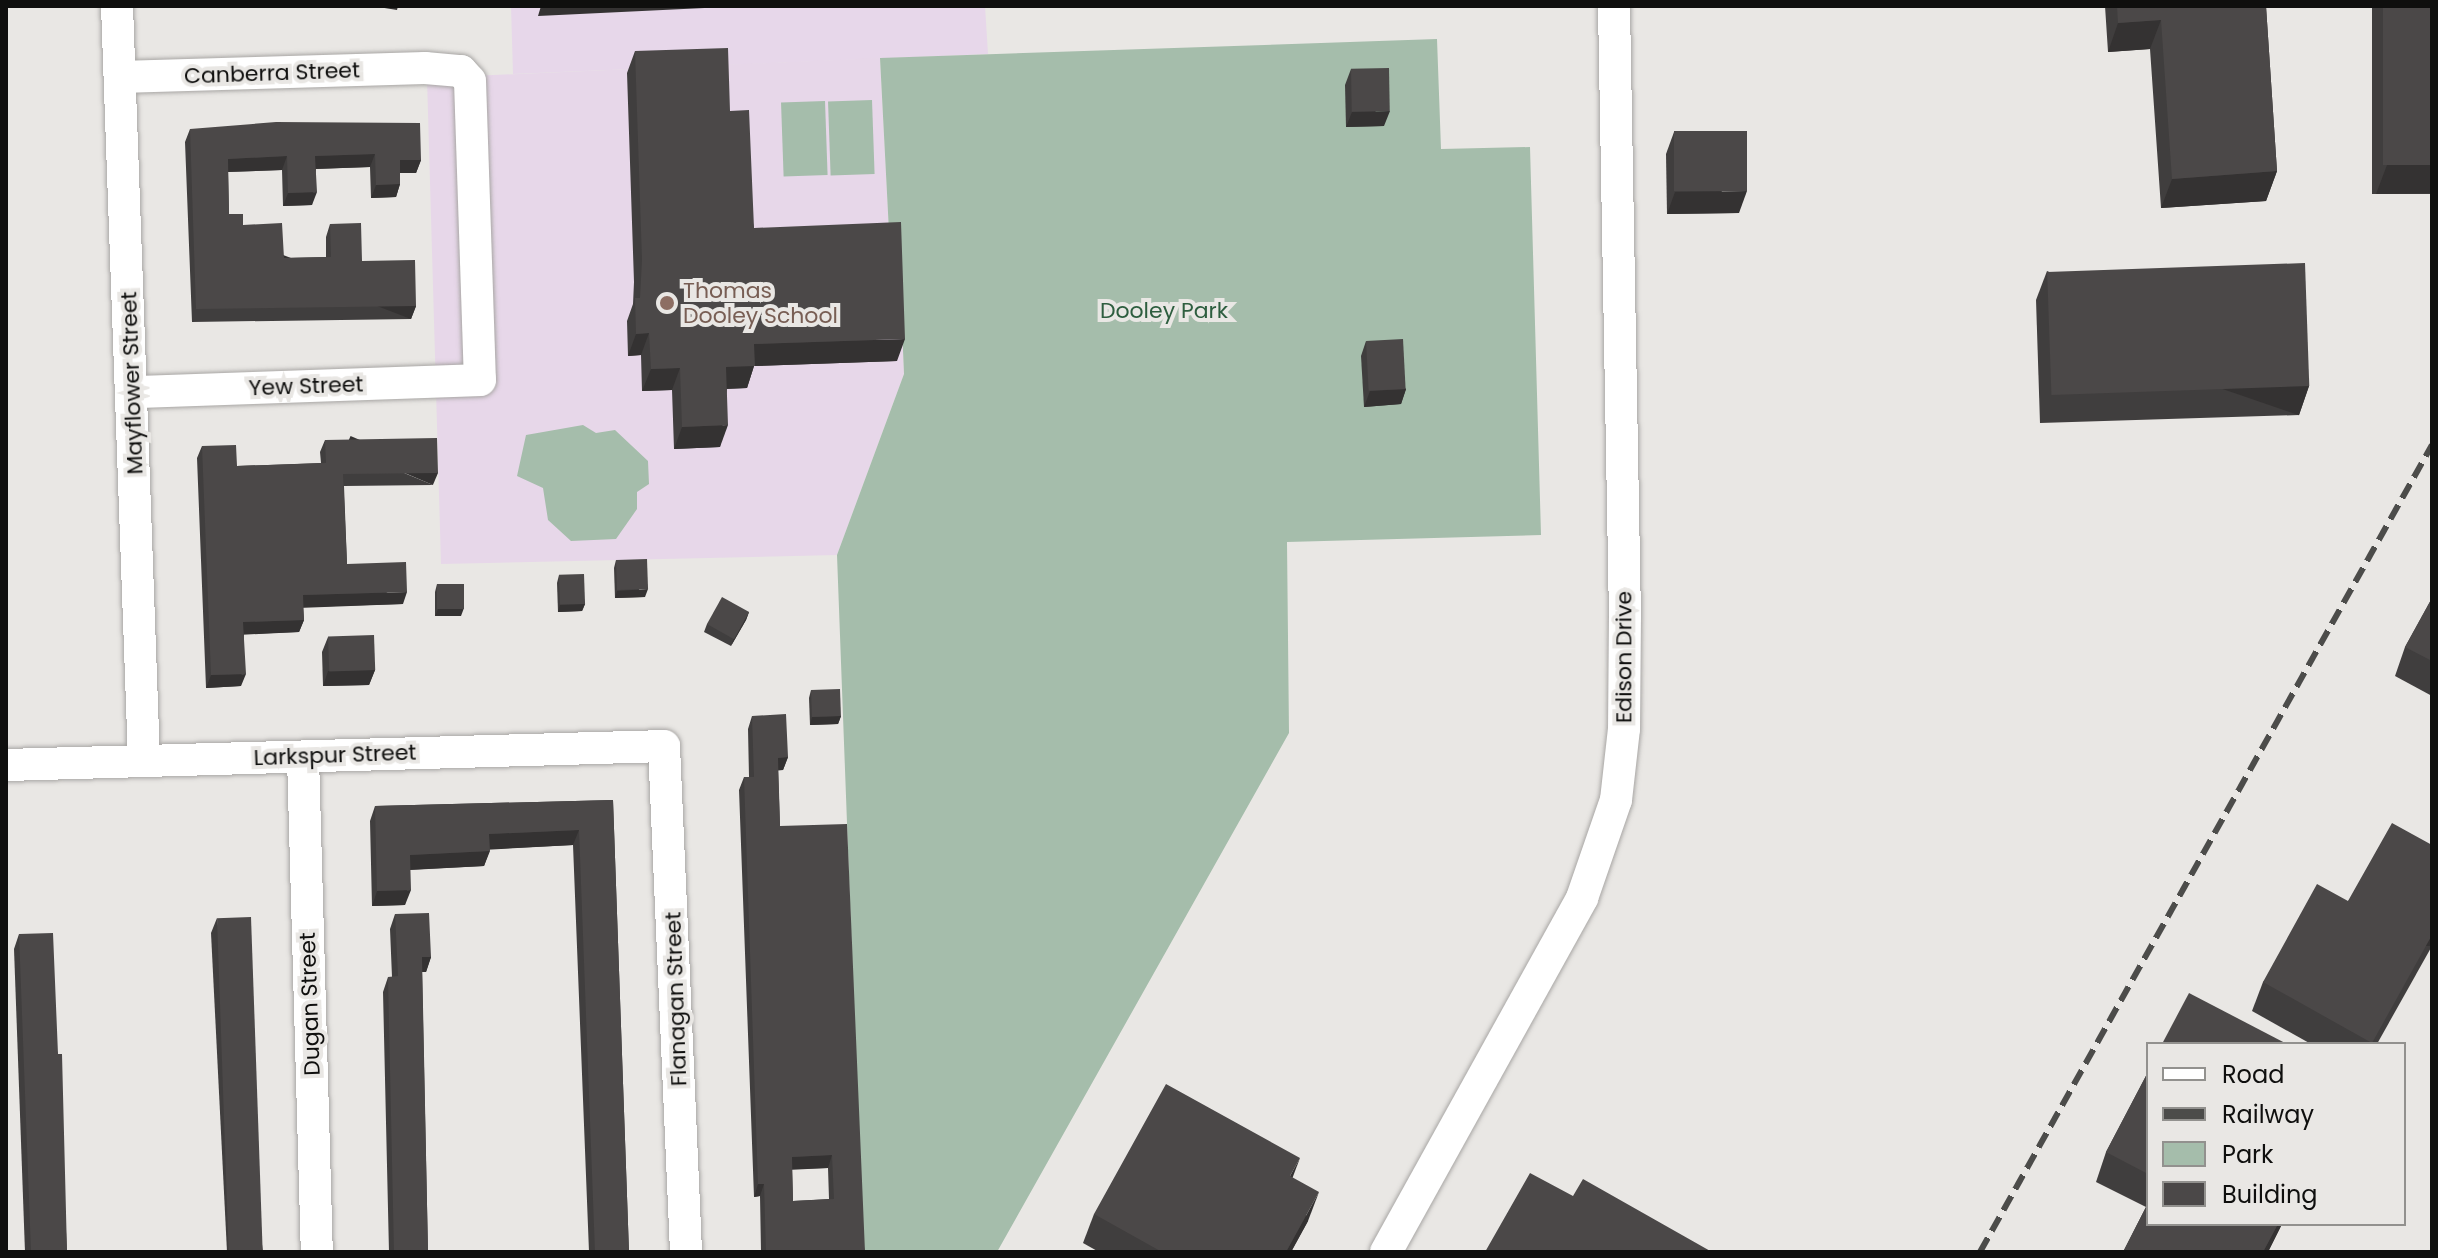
<!DOCTYPE html>
<html>
<head>
<meta charset="utf-8">
<style>
  body { margin:0 }
  #map { position:relative; width:2438px; height:1258px; overflow:hidden; background:#e9e7e4; font-family:Poppins,sans-serif }
  div>[style] { position:absolute }
  .commercial>* { inset:0; background:#e7d7ea }
  .education>* { inset:0; background:#e7d7e9 }
  .green>* { inset:0; background:#a5bdab; transform-origin:0 0 }
  .roads { filter:drop-shadow(0 0 2px #a8a6a4) drop-shadow(0 0 2px #a8a6a4) }
  .minor>* { height:32px; margin:-16px; padding:0 16px; transform-origin:16px; border-radius:16px; background:#fff }
  .rail>* { height:6px; margin-top:-3px; transform-origin:0; background:repeating-linear-gradient(90deg,#4c4c4a 0 16px,transparent 0 24px) }
  .wall>* { inset:0; background:#403e3e; transform-origin:0 0 }
  .shaded-wall>* { inset:0; background:#343232; transform-origin:0 0 }
  .building>* { inset:0; background:#4b4848; transform-origin:0 0 }
  .dots>* { width:22px; height:22px; translate:-50% -50%; box-sizing:border-box; border:4px solid #e9e7e4; border-radius:50% }
  span { translate:-50% -50%; white-space:nowrap; text-align:center; line-height:1.15; -webkit-text-stroke:8px #e9e7e4; paint-order:stroke }
  .street-label { font-size:22px; color:#0f0f0e }
  .education-label { font-size:22px; color:#785e54 }
  .left { translate:0 -50%; text-align:left }
  .park-label { font-size:22px; color:#2e5e3f }
  .frame { position:absolute; inset:0; border:8px solid #0f0f0e; pointer-events:none }
  .legend { position:absolute; left:2146px; top:1042px; width:260px; height:184px; box-sizing:border-box; background:#e9e7e4; border:2px solid #92918e; margin:0; padding:10px 14px; list-style:none; font-size:24px; color:#0f0f0e }
  .legend li { display:flex; align-items:center; gap:16px; height:40px }
  .legend b { width:40px; border:2px solid #92918e }
</style>
</head>
<body>
<div id="map">
  <div class="commercial">
    <div style="clip-path:polygon(511px 6px,985px 6px,988px 54px,513px 74px)"></div>
  </div>
  <div class="education">
    <div style="clip-path:polygon(880px 58px,889px 232px,898px 232px,904px 374px,837px 555px,441px 564px,427px 78px)"></div>
  </div>
  <div class="green">
    <div style="clip-path:polygon(1437px 39px,1441px 149px,1530px 147px,1541px 535px,1287px 542px,1289px 733px,997px 1252px,863px 1252px,837px 555px,904px 374px,898px 233px,889px 232px,880px 58px)"></div>
    <div style="left:872px;top:100px;width:74px;height:44px;rotate:88deg"></div>
    <div style="left:825px;top:101px;width:74px;height:44px;rotate:88deg"></div>
    <div style="clip-path:polygon(583px 425px,596px 433px,615px 430px,648px 461px,649px 484px,637px 492px,637px 509px,616px 539px,571px 541px,548px 520px,543px 488px,517px 476px,526px 435px)"></div>
  </div>
  <div class="roads">
    <div class="minor">
      <div style="left:117px;top:6px;width:754px;rotate:87.95deg"></div>
      <div style="left:120px;top:77px;width:305px;rotate:-1.7deg"></div>
      <div style="left:425px;top:68px;width:36px;rotate:5deg"></div>
      <div style="left:461px;top:71px;width:13px;rotate:48deg"></div>
      <div style="left:470px;top:81px;width:299px;rotate:88.1deg"></div>
      <div style="left:480px;top:380px;width:347px;rotate:178deg"></div>
      <div style="left:303px;top:757px;width:495px;rotate:88.4deg"></div>
      <div style="left:6px;top:765px;width:658px;rotate:-1.65deg"></div>
      <div style="left:664px;top:746px;width:506px;rotate:87.51deg"></div>
      <div style="left:1386px;top:1252px;width:405px;rotate:-61deg"></div>
      <div style="left:1582px;top:898px;width:104px;rotate:-70.9deg"></div>
      <div style="left:1616px;top:800px;width:71px;rotate:-83.6deg"></div>
      <div style="left:1624px;top:729px;width:111px;rotate:-89.5deg"></div>
      <div style="left:1625px;top:618px;width:612px;rotate:-91.03deg"></div>
    </div>
  </div>
  <div class="rail">
    <div style="left:1980px;top:1252px;width:925px;rotate:-60.75deg"></div>
  </div>
  <div class="wall">
    <div style="clip-path:polygon(2105px 6px,2266px 6px,2277px 171px,2266px 201px,2161px 208px,2150px 49px,2108px 52px)"></div>
    <div style="left:2372px;top:6px;width:60px;height:188px"></div>
    <div style="clip-path:polygon(635px 51px,730px 111px,754px 228px,897px 361px,754px 366px,747px 388px,727px 389px,720px 447px,674px 449px,672px 390px,642px 391px,641px 355px,628px 356px,627px 321px,633px 304px,634px 282px,627px 73px)"></div>
    <div style="clip-path:polygon(1351px 69px,1384px 126px,1346px 127px,1345px 85px)"></div>
    <div style="clip-path:polygon(190px 129px,421px 160px,416px 173px,400px 173px,400px 184px,396px 197px,371px 198px,370px 167px,316px 169px,312px 205px,283px 206px,282px 170px,228px 172px,229px 214px,284px 258px,326px 257px,326px 237px,330px 224px,362px 261px,416px 306px,411px 319px,192px 322px,185px 142px)"></div>
    <div style="clip-path:polygon(1674px 132px,1739px 213px,1667px 214px,1666px 154px)"></div>
    <div style="clip-path:polygon(2047px 271px,2309px 386px,2299px 415px,2040px 423px,2036px 300px)"></div>
    <div style="clip-path:polygon(1366px 341px,1406px 389px,1401px 404px,1364px 407px,1361px 356px)"></div>
    <div style="clip-path:polygon(325px 440px,433px 485px,344px 486px,347px 564px,403px 604px,303px 607px,304px 620px,299px 632px,244px 634px,241px 686px,206px 688px,197px 458px,202px 446px,237px 466px,321px 463px,320px 452px)"></div>
    <div style="clip-path:polygon(616px 560px,645px 597px,615px 598px,614px 568px)"></div>
    <div style="clip-path:polygon(559px 575px,585px 604px,582px 611px,558px 612px,557px 583px)"></div>
    <div style="clip-path:polygon(437px 584px,461px 616px,435px 616px,435px 592px)"></div>
    <div style="clip-path:polygon(2432px 598px,2432px 696px,2395px 676px,2405px 647px)"></div>
    <div style="clip-path:polygon(749px 612px,746px 620px,731px 646px,704px 632px,707px 624px)"></div>
    <div style="clip-path:polygon(328px 637px,375px 670px,369px 685px,323px 686px,322px 652px)"></div>
    <div style="clip-path:polygon(811px 690px,841px 716px,838px 724px,810px 725px,809px 698px)"></div>
    <div style="clip-path:polygon(evenodd,752px 716px,788px 757px,783px 770px,778px 770px,780px 826px,865px 1252px,761px 1252px,760px 1196px,754px 1197px,739px 790px,744px 777px,749px 777px,748px 729px,752px 716px,828px 1168px,829px 1199px,793px 1201px,792px 1169px,828px 1168px)"></div>
    <div style="clip-path:polygon(613px 800px,629px 1252px,589px 1252px,573px 845px,490px 849px,484px 866px,410px 870px,405px 905px,372px 906px,370px 821px,375px 806px)"></div>
    <div style="clip-path:polygon(2432px 845px,2432px 946px,2377px 1044px,2311px 1044px,2252px 1011px,2263px 982px,2348px 901px)"></div>
    <div style="clip-path:polygon(395px 914px,431px 957px,426px 972px,422px 972px,428px 1252px,389px 1252px,383px 992px,388px 977px,392px 977px,390px 929px)"></div>
    <div style="clip-path:polygon(217px 918px,263px 1252px,227px 1252px,211px 933px)"></div>
    <div style="clip-path:polygon(19px 934px,58px 1054px,67px 1252px,25px 1252px,14px 949px)"></div>
    <div style="clip-path:polygon(2148px 1072px,2148px 1224px,2282px 1224px,2268px 1252px,2123px 1252px,2146px 1207px,2096px 1182px,2106px 1152px)"></div>
    <div style="clip-path:polygon(1293px 1178px,1308px 1221px,1291px 1252px,1099px 1252px,1083px 1243px,1094px 1214px)"></div>
  </div>
  <div class="shaded-wall">
    <div style="clip-path:polygon(180px 6px,219px 6px,218px 7px,179px 8px)"></div>
    <div style="clip-path:polygon(372px 6px,398px 6px,397px 10px)"></div>
    <div style="clip-path:polygon(541px 6px,746px 6px,538px 16px)"></div>
    <div style="clip-path:polygon(2161px 20px,2150px 49px,2108px 52px,2118px 23px)"></div>
    <div style="clip-path:polygon(1390px 111px,1384px 126px,1346px 127px,1352px 112px)"></div>
    <div style="clip-path:polygon(375px 154px,370px 167px,311px 169px,315px 156px)"></div>
    <div style="clip-path:polygon(287px 156px,282px 170px,223px 172px,228px 159px)"></div>
    <div style="clip-path:polygon(400px 160px,421px 160px,416px 173px,395px 173px)"></div>
    <div style="clip-path:polygon(2432px 164px,2432px 193px,2376px 194px,2387px 165px)"></div>
    <div style="clip-path:polygon(2277px 171px,2266px 201px,2161px 208px,2172px 179px)"></div>
    <div style="clip-path:polygon(400px 184px,396px 197px,371px 198px,376px 185px)"></div>
    <div style="clip-path:polygon(1747px 191px,1739px 213px,1667px 214px,1675px 192px)"></div>
    <div style="clip-path:polygon(317px 192px,312px 205px,283px 206px,288px 193px)"></div>
    <div style="left:416px;top:306px;width:14px;height:220px;rotate:111deg"></div>
    <div style="clip-path:polygon(649px 333px,641px 355px,628px 356px,636px 334px)"></div>
    <div style="clip-path:polygon(905px 339px,897px 361px,754px 366px,747px 388px,718px 389px,726px 367px,754px 344px)"></div>
    <div style="clip-path:polygon(680px 368px,672px 390px,642px 391px,651px 369px)"></div>
    <div style="left:2309px;top:386px;width:31px;height:258px;rotate:109deg"></div>
    <div style="clip-path:polygon(1406px 389px,1401px 404px,1364px 407px,1370px 391px)"></div>
    <div style="clip-path:polygon(728px 425px,720px 447px,674px 449px,682px 427px)"></div>
    <div style="left:438px;top:473px;width:13px;height:95px;rotate:113deg"></div>
    <div style="clip-path:polygon(648px 589px,645px 597px,615px 598px,617px 591px)"></div>
    <div style="clip-path:polygon(407px 592px,403px 604px,298px 608px,303px 595px)"></div>
    <div style="clip-path:polygon(560px 604px,585px 604px,582px 611px,558px 612px)"></div>
    <div style="clip-path:polygon(464px 608px,461px 616px,435px 616px,438px 609px)"></div>
    <div style="clip-path:polygon(749px 612px,746px 620px,731px 646px,734px 638px)"></div>
    <div style="clip-path:polygon(304px 620px,299px 632px,238px 635px,243px 622px)"></div>
    <div style="clip-path:polygon(375px 670px,369px 685px,323px 686px,328px 671px)"></div>
    <div style="clip-path:polygon(246px 674px,241px 686px,206px 688px,211px 675px)"></div>
    <div style="clip-path:polygon(841px 716px,838px 724px,810px 725px,812px 717px)"></div>
    <div style="clip-path:polygon(788px 757px,783px 770px,773px 771px,778px 758px)"></div>
    <div style="clip-path:polygon(579px 830px,573px 845px,483px 850px,489px 834px)"></div>
    <div style="clip-path:polygon(490px 851px,484px 866px,404px 870px,410px 855px)"></div>
    <div style="clip-path:polygon(411px 890px,405px 905px,372px 906px,377px 891px)"></div>
    <div style="left:2432px;top:935px;width:11px;height:125px;rotate:90deg"></div>
    <div style="clip-path:polygon(422px 957px,431px 957px,426px 972px,416px 972px)"></div>
    <div style="clip-path:polygon(832px 1155px,828px 1168px,787px 1170px,792px 1157px)"></div>
    <div style="clip-path:polygon(1300px 1158px,1289px 1187px,1290px 1176px)"></div>
    <div style="clip-path:polygon(758px 1184px,764px 1184px,760px 1196px,754px 1197px)"></div>
    <div style="clip-path:polygon(1319px 1192px,1308px 1221px,1291px 1252px,1286px 1252px)"></div>
    <div style="clip-path:polygon(2278px 1224px,2282px 1224px,2268px 1252px,2263px 1252px)"></div>
  </div>
  <div class="building">
    <div style="clip-path:polygon(2117px 6px,2266px 6px,2277px 171px,2172px 179px,2161px 20px,2118px 23px)"></div>
    <div style="left:2383px;top:6px;width:49px;height:159px"></div>
    <div style="clip-path:polygon(728px 48px,730px 111px,749px 110px,754px 228px,901px 222px,905px 339px,754px 344px,755px 366px,726px 367px,728px 425px,682px 427px,680px 368px,651px 369px,649px 333px,636px 334px,635px 298px,640px 298px,642px 260px,635px 51px)"></div>
    <div style="left:1389px;top:68px;width:43px;height:38px;rotate:89deg"></div>
    <div style="clip-path:polygon(276px 122px,420px 123px,421px 160px,400px 160px,400px 184px,376px 185px,375px 154px,315px 156px,317px 192px,288px 193px,287px 156px,228px 159px,229px 214px,243px 214px,243px 225px,282px 223px,284px 258px,331px 257px,330px 224px,361px 223px,362px 261px,415px 260px,416px 306px,196px 309px,190px 129px)"></div>
    <div style="left:1747px;top:131px;width:60px;height:73px;rotate:90deg"></div>
    <div style="left:2305px;top:263px;width:123px;height:258px;rotate:88deg"></div>
    <div style="left:1403px;top:339px;width:50px;height:37px;rotate:87deg"></div>
    <div style="clip-path:polygon(437px 438px,438px 473px,343px 474px,347px 564px,406px 562px,407px 592px,303px 595px,304px 620px,243px 622px,246px 674px,211px 675px,202px 446px,236px 445px,237px 466px,326px 463px,325px 440px)"></div>
    <div style="left:647px;top:559px;width:30px;height:31px;rotate:88deg"></div>
    <div style="left:584px;top:574px;width:30px;height:25px;rotate:88deg"></div>
    <div style="left:437px;top:584px;width:27px;height:25px"></div>
    <div style="left:722px;top:597px;width:31px;height:31px;rotate:29deg"></div>
    <div style="clip-path:polygon(2432px 598px,2432px 661px,2405px 647px)"></div>
    <div style="left:374px;top:635px;width:35px;height:46px;rotate:88deg"></div>
    <div style="left:840px;top:689px;width:27px;height:29px;rotate:88deg"></div>
    <div style="clip-path:polygon(evenodd,786px 714px,788px 757px,778px 758px,780px 826px,847px 824px,865px 1252px,766px 1252px,764px 1184px,758px 1184px,744px 777px,754px 777px,752px 716px,786px 714px,832px 1155px,834px 1199px,793px 1201px,792px 1157px,832px 1155px)"></div>
    <div style="clip-path:polygon(613px 800px,629px 1252px,595px 1252px,579px 830px,489px 834px,490px 851px,410px 855px,411px 890px,377px 891px,375px 806px)"></div>
    <div style="clip-path:polygon(2392px 823px,2432px 845px,2432px 935px,2372px 1043px,2263px 982px,2317px 884px,2348px 901px)"></div>
    <div style="clip-path:polygon(429px 913px,431px 957px,422px 957px,428px 1252px,394px 1252px,388px 977px,398px 976px,395px 914px)"></div>
    <div style="left:251px;top:917px;width:335px;height:34px;rotate:88deg"></div>
    <div style="clip-path:polygon(53px 933px,58px 1054px,62px 1054px,67px 1252px,31px 1252px,19px 934px)"></div>
    <div style="clip-path:polygon(2189px 993px,2287px 1044px,2162px 1044px)"></div>
    <div style="clip-path:polygon(2148px 1072px,2148px 1174px,2106px 1152px)"></div>
    <div style="clip-path:polygon(1166px 1084px,1300px 1158px,1290px 1176px,1319px 1192px,1286px 1252px,1162px 1252px,1094px 1214px)"></div>
    <div style="clip-path:polygon(1530px 1173px,1573px 1196px,1583px 1179px,1712px 1252px,1485px 1252px)"></div>
    <div style="clip-path:polygon(2148px 1203px,2148px 1224px,2278px 1224px,2263px 1252px,2123px 1252px)"></div>
  </div>
  <div class="dots">
    <div style="left:667px;top:303px;background:#8d6e63"></div>
  </div>
  <div class="street-label">
    <span style="left:272px;top:73px;rotate:-2deg">Canberra Street</span>
    <span style="left:132px;top:383px;rotate:-92deg">Mayflower Street</span>
    <span style="left:306px;top:386px;rotate:-2deg">Yew Street</span>
    <span style="left:1624px;top:657px;rotate:-90deg">Edison Drive</span>
    <span style="left:335px;top:755px;rotate:-2deg">Larkspur Street</span>
    <span style="left:676px;top:999px;rotate:-92deg">Flanagan Street</span>
    <span style="left:310px;top:1004px;rotate:-92deg">Dugan Street</span>
  </div>
  <div class="education-label">
    <span class="left" style="left:683px;top:303px">Thomas<br>Dooley School</span>
  </div>
  <div class="park-label">
    <span style="left:1164px;top:311px">Dooley Park</span>
  </div>
  <div class="frame"></div>
  <ul class="legend">
  <li><b style="height:10px;background:#fff"></b>Road</li>
  <li><b style="height:10px;background:#4c4c4a"></b>Railway</li>
  <li><b style="height:22px;background:#a5bdab"></b>Park</li>
  <li><b style="height:22px;background:#4b4848"></b>Building</li>
  </ul>
</div>
</body>
</html>
